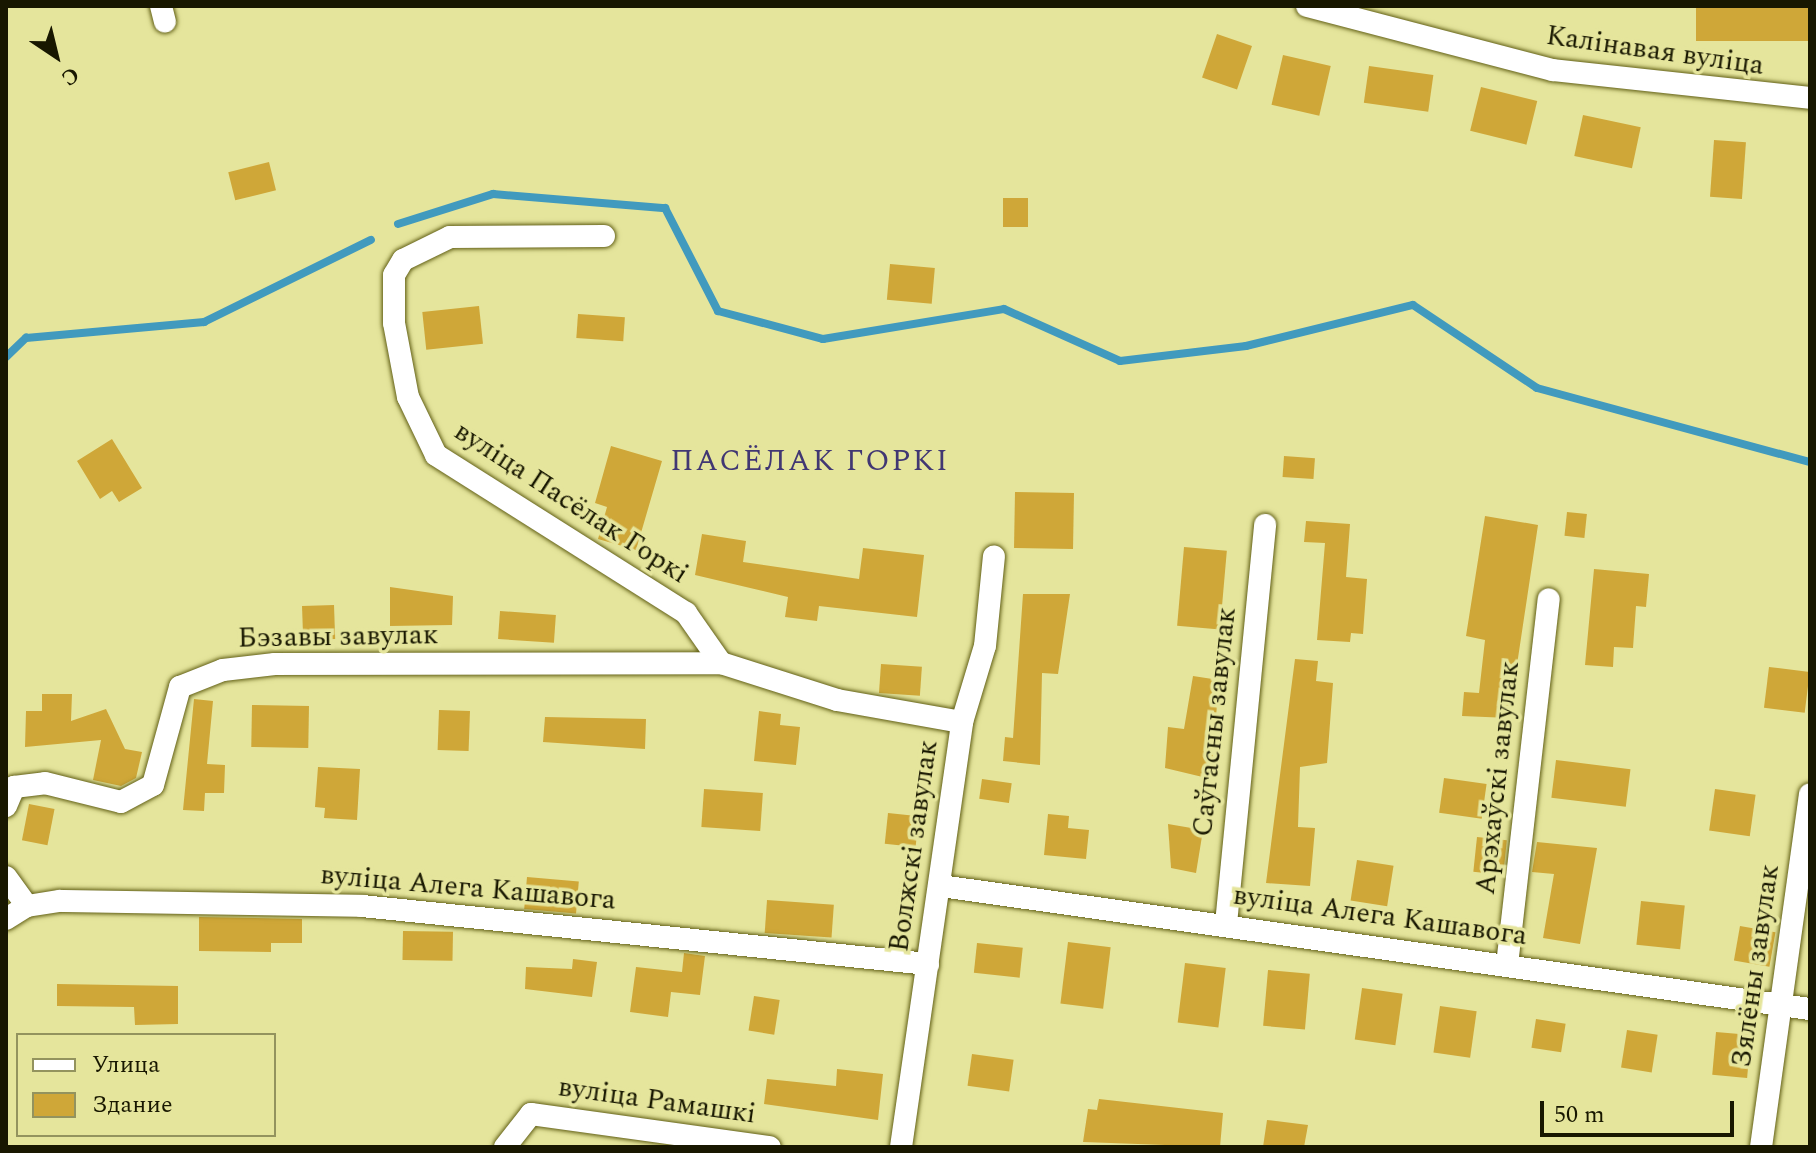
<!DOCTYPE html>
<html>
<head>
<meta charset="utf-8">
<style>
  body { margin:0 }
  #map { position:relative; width:1816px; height:1153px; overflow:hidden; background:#e5e59c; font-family:Spectral,serif }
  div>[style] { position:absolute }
  .stream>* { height:8px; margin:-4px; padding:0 4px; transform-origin:4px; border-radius:4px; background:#419abe }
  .building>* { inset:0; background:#cfa738; transform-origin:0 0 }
  .roads { filter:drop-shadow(0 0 2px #626016) drop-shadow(0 0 2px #626016) }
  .street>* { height:22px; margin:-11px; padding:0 11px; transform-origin:11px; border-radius:11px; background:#fff }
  span { translate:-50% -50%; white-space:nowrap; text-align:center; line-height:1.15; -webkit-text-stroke:7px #e5e59c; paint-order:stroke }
  .street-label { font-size:28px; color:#181700 }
  .neighbourhood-label { font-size:30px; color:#413773; letter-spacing:2px }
  .frame { position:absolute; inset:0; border:8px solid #181700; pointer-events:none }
  .legend { position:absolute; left:16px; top:1033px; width:260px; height:104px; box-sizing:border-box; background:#e5e59c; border:2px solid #93935e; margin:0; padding:10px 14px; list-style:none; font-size:24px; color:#181700 }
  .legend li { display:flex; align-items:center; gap:16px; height:40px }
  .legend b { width:40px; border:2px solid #93935e }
  .north { position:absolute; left:16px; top:16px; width:80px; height:80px; -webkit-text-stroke:6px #e5e59c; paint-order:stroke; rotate:145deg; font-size:22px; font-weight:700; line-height:32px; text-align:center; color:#181700 }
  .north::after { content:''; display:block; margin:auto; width:28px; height:36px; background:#181700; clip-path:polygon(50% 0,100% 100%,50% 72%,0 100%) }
  .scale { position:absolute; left:1540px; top:1101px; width:194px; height:36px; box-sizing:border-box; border:4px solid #181700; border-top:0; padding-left:10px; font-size:24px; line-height:28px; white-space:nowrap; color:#181700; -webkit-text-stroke:6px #e5e59c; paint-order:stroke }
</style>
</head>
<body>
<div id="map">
  <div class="stream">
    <div style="left:398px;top:224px;width:100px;rotate:-17.5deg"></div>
    <div style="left:493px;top:194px;width:173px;rotate:4.7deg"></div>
    <div style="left:665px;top:208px;width:116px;rotate:62.8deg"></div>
    <div style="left:718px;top:311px;width:109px;rotate:14.9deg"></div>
    <div style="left:823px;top:339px;width:183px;rotate:-9.4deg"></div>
    <div style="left:1004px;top:309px;width:127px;rotate:24.1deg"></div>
    <div style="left:1120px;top:361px;width:127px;rotate:-6.8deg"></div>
    <div style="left:1246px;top:346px;width:172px;rotate:-13.8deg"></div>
    <div style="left:1413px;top:305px;width:149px;rotate:33.8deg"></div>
    <div style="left:1537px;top:388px;width:283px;rotate:15.2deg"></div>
    <div style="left:6px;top:357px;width:28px;rotate:-44deg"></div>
    <div style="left:26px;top:338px;width:179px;rotate:-5.1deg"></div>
    <div style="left:204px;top:322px;width:186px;rotate:-26.2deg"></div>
  </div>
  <div class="building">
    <div style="left:1696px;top:6px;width:114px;height:35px"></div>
    <div style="left:1217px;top:34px;width:37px;height:46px;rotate:19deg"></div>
    <div style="left:1283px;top:55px;width:49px;height:51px;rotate:13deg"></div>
    <div style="left:1369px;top:66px;width:65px;height:37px;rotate:8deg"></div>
    <div style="left:1481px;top:87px;width:58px;height:45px;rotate:14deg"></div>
    <div style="left:1583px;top:115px;width:59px;height:42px;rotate:12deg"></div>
    <div style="left:1714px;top:140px;width:32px;height:57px;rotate:4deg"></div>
    <div style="left:269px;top:162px;width:29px;height:42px;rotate:76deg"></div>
    <div style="left:1003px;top:198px;width:25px;height:29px"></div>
    <div style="left:890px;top:264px;width:45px;height:36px;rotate:5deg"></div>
    <div style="left:479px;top:306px;width:38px;height:57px;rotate:84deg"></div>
    <div style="left:578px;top:314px;width:47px;height:24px;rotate:4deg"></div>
    <div style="clip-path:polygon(112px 439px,142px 488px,119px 502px,112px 491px,100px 499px,77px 461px)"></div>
    <div style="clip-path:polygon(611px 446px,662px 461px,636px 550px,598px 539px,607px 507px,595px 503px)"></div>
    <div style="left:1284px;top:456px;width:31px;height:21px;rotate:4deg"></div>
    <div style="left:1015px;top:492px;width:59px;height:56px;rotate:1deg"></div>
    <div style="left:1567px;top:512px;width:20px;height:24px;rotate:6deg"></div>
    <div style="clip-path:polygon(1485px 516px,1538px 525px,1509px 718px,1462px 716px,1464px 692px,1479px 693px,1485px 640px,1466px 636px)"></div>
    <div style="clip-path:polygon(1306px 521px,1350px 524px,1346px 577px,1367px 579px,1363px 634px,1351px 633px,1350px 642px,1317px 640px,1325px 543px,1304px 542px)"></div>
    <div style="clip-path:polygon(702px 534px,746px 541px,743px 562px,859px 579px,863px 548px,924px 555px,917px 617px,819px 606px,817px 621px,785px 617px,788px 597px,695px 575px)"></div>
    <div style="left:1184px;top:547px;width:43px;height:79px;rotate:5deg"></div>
    <div style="clip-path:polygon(1594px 569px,1649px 574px,1646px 607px,1636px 606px,1633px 648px,1614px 647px,1613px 667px,1585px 665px)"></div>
    <div style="clip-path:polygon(390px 587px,453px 596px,452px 625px,390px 626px)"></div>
    <div style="clip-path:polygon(1023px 594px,1070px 594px,1058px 674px,1042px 673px,1040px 765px,1003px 761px,1005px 737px,1013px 738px)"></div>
    <div style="left:334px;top:605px;width:34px;height:32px;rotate:88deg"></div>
    <div style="left:500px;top:611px;width:56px;height:28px;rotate:4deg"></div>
    <div style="clip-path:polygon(1295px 659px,1318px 661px,1316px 681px,1333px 683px,1327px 763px,1300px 767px,1298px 827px,1315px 828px,1310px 886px,1266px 883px)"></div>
    <div style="left:881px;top:664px;width:41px;height:29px;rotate:4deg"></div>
    <div style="left:1769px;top:667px;width:41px;height:41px;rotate:7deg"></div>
    <div style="clip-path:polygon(1193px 676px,1219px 680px,1211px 779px,1165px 768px,1168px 727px,1184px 729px)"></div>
    <div style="clip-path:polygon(42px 694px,72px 694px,71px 721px,106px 709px,125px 749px,142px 752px,136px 778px,121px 786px,93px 780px,101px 740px,25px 747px,26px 711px,42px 711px)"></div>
    <div style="clip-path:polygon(194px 699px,213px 701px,207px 764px,225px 765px,224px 793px,205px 793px,204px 811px,183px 810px)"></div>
    <div style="left:252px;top:705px;width:57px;height:42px;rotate:1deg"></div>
    <div style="left:439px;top:710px;width:31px;height:40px;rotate:2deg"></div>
    <div style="clip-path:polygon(759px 711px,781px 714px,780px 725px,800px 727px,796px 765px,754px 761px)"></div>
    <div style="clip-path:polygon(545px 717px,646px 719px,645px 749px,543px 742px)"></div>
    <div style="left:1556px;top:760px;width:75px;height:38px;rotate:7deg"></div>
    <div style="clip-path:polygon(318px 767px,360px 769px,357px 820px,324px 818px,325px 808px,315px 807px)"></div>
    <div style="left:1444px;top:778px;width:43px;height:35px;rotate:8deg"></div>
    <div style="left:982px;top:779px;width:30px;height:20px;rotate:8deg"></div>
    <div style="left:704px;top:789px;width:59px;height:38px;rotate:4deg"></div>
    <div style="left:1715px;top:789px;width:41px;height:42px;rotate:8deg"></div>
    <div style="left:29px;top:804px;width:26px;height:37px;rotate:11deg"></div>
    <div style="left:888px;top:813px;width:31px;height:31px;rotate:6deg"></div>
    <div style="clip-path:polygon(1048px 814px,1069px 816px,1068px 828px,1089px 830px,1086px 859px,1044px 855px)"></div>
    <div style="clip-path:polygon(1168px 824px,1203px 830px,1196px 873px,1171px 868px)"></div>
    <div style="left:1477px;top:837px;width:30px;height:35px;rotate:6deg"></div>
    <div style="clip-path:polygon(1537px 842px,1597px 848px,1580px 944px,1543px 938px,1554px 874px,1532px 872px)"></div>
    <div style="left:1357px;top:860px;width:37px;height:41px;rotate:9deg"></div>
    <div style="left:527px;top:877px;width:52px;height:32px;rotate:5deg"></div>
    <div style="left:767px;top:900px;width:67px;height:33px;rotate:4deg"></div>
    <div style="left:1641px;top:901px;width:44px;height:44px;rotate:6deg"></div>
    <div style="clip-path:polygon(199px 917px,302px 919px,302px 943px,271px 943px,271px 952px,199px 951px)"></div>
    <div style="left:1740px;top:926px;width:36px;height:35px;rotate:10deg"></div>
    <div style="left:403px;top:931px;width:50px;height:29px;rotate:1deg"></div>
    <div style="left:1068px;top:942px;width:43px;height:62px;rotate:7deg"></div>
    <div style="left:977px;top:943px;width:46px;height:30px;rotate:6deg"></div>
    <div style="clip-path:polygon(684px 953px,705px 956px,700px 995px,671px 992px,668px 1017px,630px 1012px,636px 967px,682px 972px)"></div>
    <div style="clip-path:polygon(573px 959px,597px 962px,592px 997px,525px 989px,526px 967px,572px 969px)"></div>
    <div style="left:1185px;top:963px;width:41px;height:60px;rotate:7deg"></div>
    <div style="left:1268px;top:970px;width:42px;height:56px;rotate:5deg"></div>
    <div style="clip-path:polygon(57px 984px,178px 986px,178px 1024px,135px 1025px,134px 1007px,57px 1006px)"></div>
    <div style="left:1362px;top:988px;width:41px;height:52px;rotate:8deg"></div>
    <div style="left:754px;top:996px;width:26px;height:35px;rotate:9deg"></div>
    <div style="left:1440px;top:1006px;width:37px;height:47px;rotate:8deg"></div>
    <div style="left:1536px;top:1019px;width:30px;height:29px;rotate:9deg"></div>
    <div style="left:1627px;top:1030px;width:31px;height:38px;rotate:9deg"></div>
    <div style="left:1716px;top:1032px;width:35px;height:43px;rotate:5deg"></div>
    <div style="left:972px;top:1054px;width:42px;height:32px;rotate:8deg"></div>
    <div style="clip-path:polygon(837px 1069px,883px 1074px,878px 1120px,764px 1104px,767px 1079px,836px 1086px)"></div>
    <div style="clip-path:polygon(1099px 1099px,1223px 1113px,1220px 1147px,1083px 1142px,1088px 1109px,1097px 1110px)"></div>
    <div style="clip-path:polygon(1267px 1120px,1308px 1125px,1304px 1147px,1263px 1147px)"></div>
  </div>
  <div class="roads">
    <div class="street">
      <div style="left:161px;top:6px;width:16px;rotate:76deg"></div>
      <div style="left:1307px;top:6px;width:254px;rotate:14.6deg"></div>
      <div style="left:1553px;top:70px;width:259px;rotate:6.2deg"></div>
      <div style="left:604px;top:236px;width:154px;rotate:179.6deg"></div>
      <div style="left:450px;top:237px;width:52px;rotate:153.9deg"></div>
      <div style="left:403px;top:260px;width:17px;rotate:121deg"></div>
      <div style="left:394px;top:275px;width:48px;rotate:90deg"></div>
      <div style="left:394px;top:323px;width:75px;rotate:79.3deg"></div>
      <div style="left:408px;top:397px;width:64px;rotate:64.2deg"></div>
      <div style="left:436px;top:455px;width:296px;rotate:32.3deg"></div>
      <div style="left:686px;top:613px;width:61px;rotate:55deg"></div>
      <div style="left:6px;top:806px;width:21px;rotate:-67deg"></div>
      <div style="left:14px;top:787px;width:31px;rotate:-7deg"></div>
      <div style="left:45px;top:783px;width:78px;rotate:14deg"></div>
      <div style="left:121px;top:802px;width:36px;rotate:-28deg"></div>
      <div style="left:153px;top:785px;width:102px;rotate:-74.6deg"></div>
      <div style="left:180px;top:687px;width:46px;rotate:-21.6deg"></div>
      <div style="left:223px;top:670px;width:52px;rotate:-6.6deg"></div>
      <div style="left:275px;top:664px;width:446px;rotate:-0.1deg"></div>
      <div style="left:721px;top:663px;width:122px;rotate:17.7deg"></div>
      <div style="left:837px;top:700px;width:127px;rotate:10deg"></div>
      <div style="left:6px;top:877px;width:36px;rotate:54deg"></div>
      <div style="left:941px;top:886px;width:878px;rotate:8.06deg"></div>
      <div style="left:6px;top:919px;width:25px;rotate:-32deg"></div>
      <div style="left:27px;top:906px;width:33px;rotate:-9deg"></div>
      <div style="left:60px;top:901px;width:302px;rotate:0.9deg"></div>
      <div style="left:362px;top:906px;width:569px;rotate:5.85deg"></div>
      <div style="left:1226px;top:924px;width:401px;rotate:-84.4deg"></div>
      <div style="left:1507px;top:965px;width:368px;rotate:-83.5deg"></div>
      <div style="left:505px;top:1147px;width:42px;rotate:-51.8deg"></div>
      <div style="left:531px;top:1114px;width:241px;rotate:7.9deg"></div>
      <div style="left:901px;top:1147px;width:429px;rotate:-81.8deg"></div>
      <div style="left:962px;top:722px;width:79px;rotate:-73.2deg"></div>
      <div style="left:985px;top:646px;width:90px;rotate:-84.3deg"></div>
      <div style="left:1761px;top:1147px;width:356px;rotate:-82.1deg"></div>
    </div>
  </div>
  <div class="street-label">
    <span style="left:1655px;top:51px;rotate:8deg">Калінавая вуліца</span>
    <span style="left:571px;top:503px;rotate:33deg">вуліца Пасёлак Горкі</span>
    <span style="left:338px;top:637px;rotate:-1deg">Бэзавы завулак</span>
    <span style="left:1215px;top:722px;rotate:-84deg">Саўгасны завулак</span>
    <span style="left:1498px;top:778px;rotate:-84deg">Арэхаўскі завулак</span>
    <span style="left:914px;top:846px;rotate:-82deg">Волжскі завулак</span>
    <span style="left:468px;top:888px;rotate:5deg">вуліца Алега Кашавога</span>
    <span style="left:1380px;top:916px;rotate:8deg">вуліца Алега Кашавога</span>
    <span style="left:1756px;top:966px;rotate:-82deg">Зялёны завулак</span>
    <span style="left:657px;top:1101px;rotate:8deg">вуліца Рамашкі</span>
  </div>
  <div class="neighbourhood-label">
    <span style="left:810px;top:461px">ПАСЁЛАК ГОРКІ</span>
  </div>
  <div class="frame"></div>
  <ul class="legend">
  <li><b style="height:10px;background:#fff"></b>Улица</li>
  <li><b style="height:22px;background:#cfa738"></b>Здание</li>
  </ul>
  <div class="north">С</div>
  <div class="scale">50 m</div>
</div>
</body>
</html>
